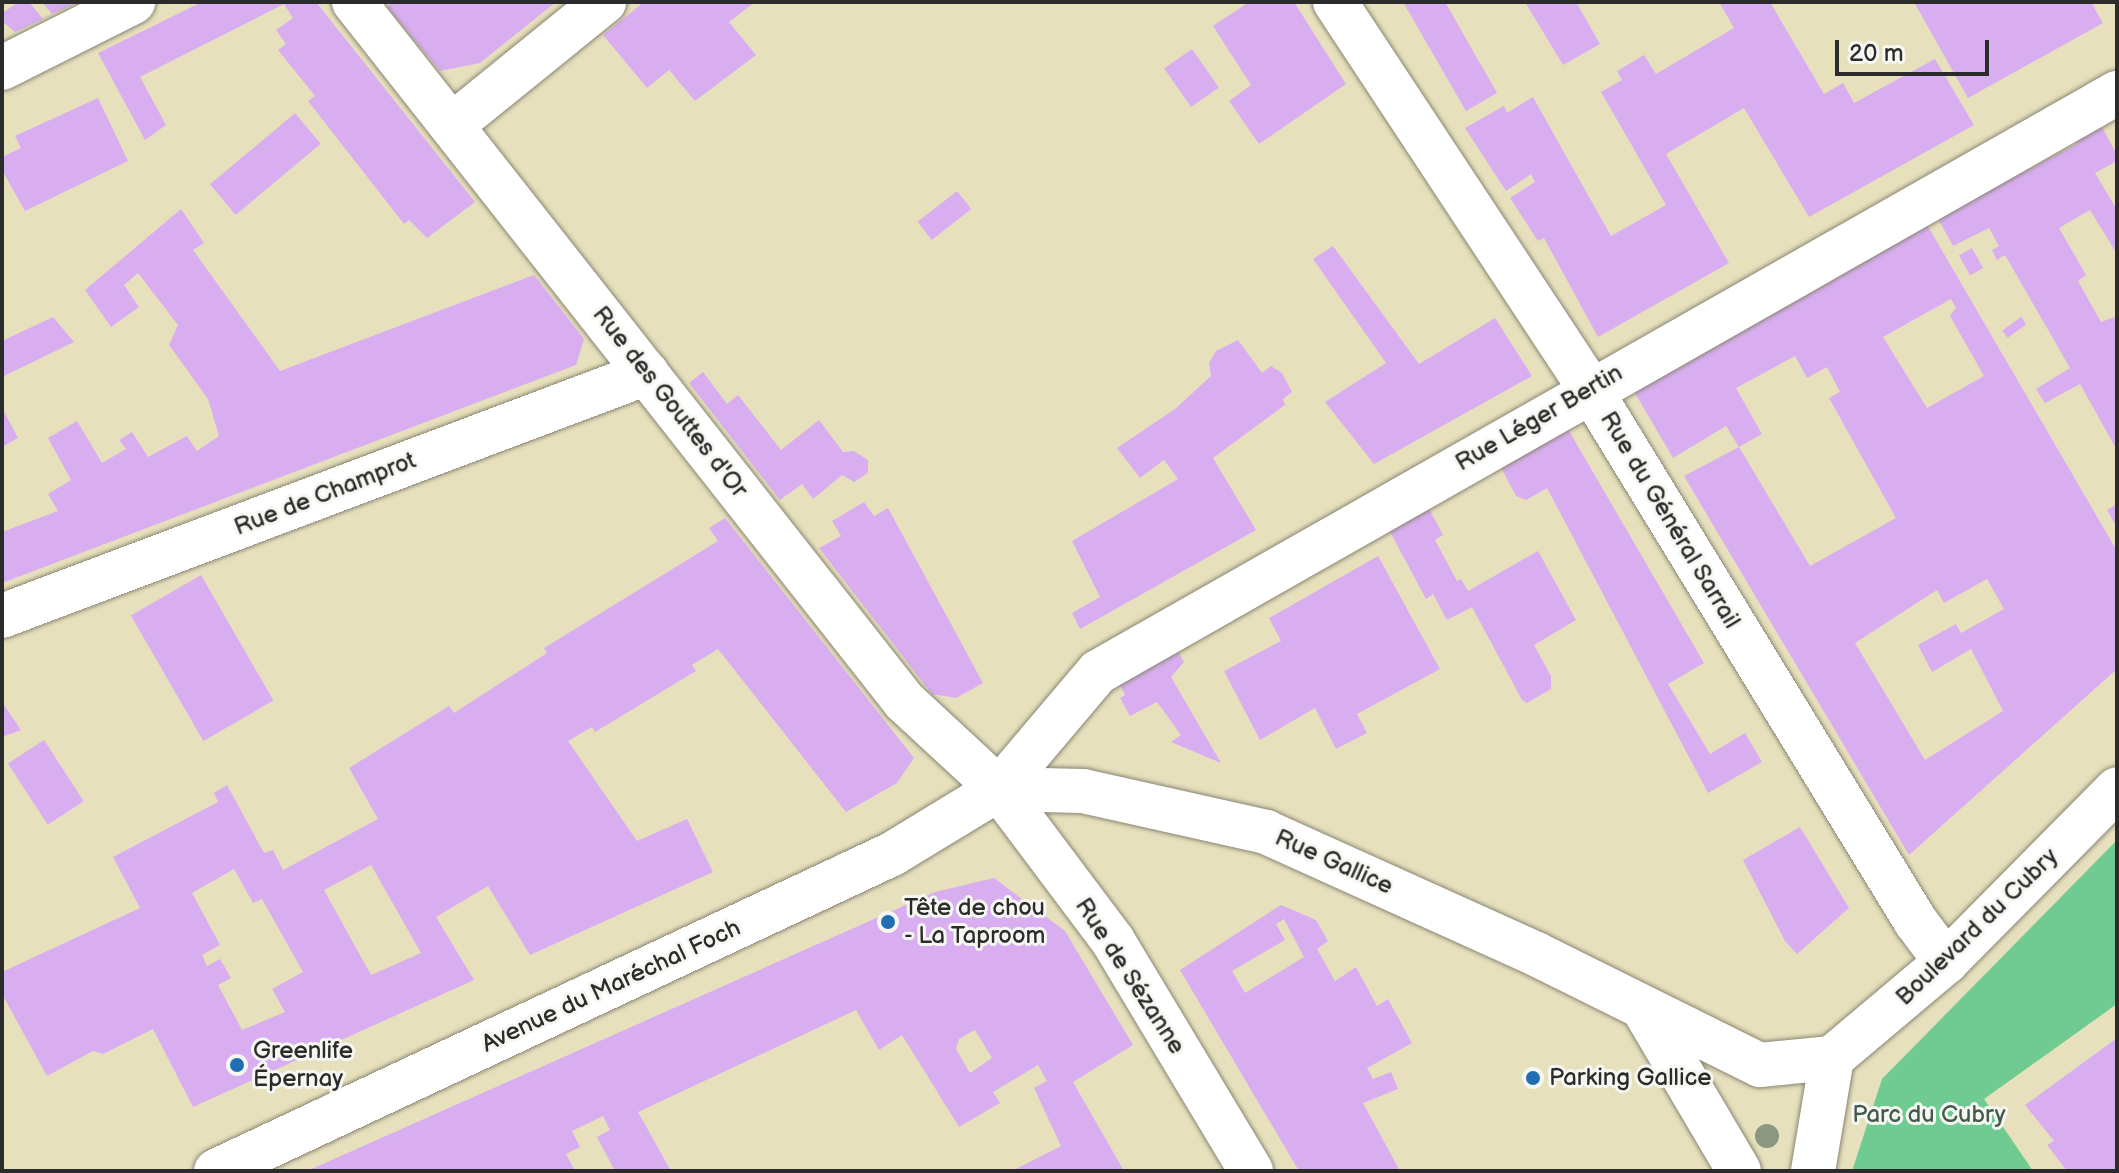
<!DOCTYPE html>
<html>
<head>
<meta charset="utf-8">
<style>
  body { margin:0 }
  #map { position:relative; width:2119px; height:1173px; overflow:hidden; background:#e7e0bd; font-family:"Balsamiq Sans",sans-serif }
  div>[style] { position:absolute }
  .green>* { inset:0; background:#70cb92 }
  .building>* { inset:0; background:#d9aef1; transform-origin:0 0 }
  .roads { filter:drop-shadow(0 0 2px #898674) drop-shadow(0 0 2px #898674) }
  .street>* { height:44px; margin:-22px; padding:0 22px; transform-origin:22px; border-radius:22px; background:#fff }
  .secondary>* { height:44px; margin:-22px; padding:0 22px; transform-origin:22px; border-radius:22px; background:#fff }
  .trees>* { width:24px; height:24px; margin:-12px; border-radius:50%; background:#8b977e }
  .dots>* { width:22px; height:22px; translate:-50% -50%; box-sizing:border-box; border:4px solid #f6f6f2; border-radius:50% }
  span { translate:-50% -50%; white-space:nowrap; text-align:center; line-height:1.15; -webkit-text-stroke:6px #f6f6f2; paint-order:stroke }
  .street-label { font-size:24px; color:#2b2b2b }
  .poi-label { font-size:24px; color:#2b2b2b }
  .left { translate:0 -50%; text-align:left }
  .park-label { font-size:24px; color:#405b4a }
  .frame { position:absolute; inset:0; border:4px solid #2b2b2b; pointer-events:none }
  .scale { position:absolute; left:1835px; top:40px; width:154px; height:36px; box-sizing:border-box; border:4px solid #2b2b2b; border-top:0; padding-left:10px; font-size:24px; line-height:28px; white-space:nowrap; color:#2b2b2b; -webkit-text-stroke:6px #f6f6f2; paint-order:stroke }
</style>
</head>
<body>
<div id="map">
  <div class="green">
    <div style="clip-path:polygon(2117px 840px,2117px 1004px,1984px 1099px,2033px 1171px,1852px 1171px,1882px 1079px)"></div>
  </div>
  <div class="building">
    <div style="clip-path:polygon(19px 2px,29px 2px,43px 19px,15px 32px,2px 21px,2px 13px)"></div>
    <div style="clip-path:polygon(42px 2px,78px 2px,52px 14px)"></div>
    <div style="clip-path:polygon(202px 2px,316px 2px,475px 202px,427px 238px,409px 220px,404px 224px,308px 101px,315px 96px,278px 50px,286px 44px,276px 30px,293px 18px,284px 4px,140px 77px,166px 125px,145px 140px,98px 53px)"></div>
    <div style="clip-path:polygon(393px 2px,556px 2px,480px 63px,440px 71px,387px 7px)"></div>
    <div style="clip-path:polygon(644px 2px,755px 2px,729px 22px,756px 55px,695px 101px,669px 70px,647px 88px,603px 35px)"></div>
    <div style="clip-path:polygon(1249px 2px,1294px 2px,1346px 84px,1259px 144px,1229px 101px,1251px 85px,1213px 26px)"></div>
    <div style="clip-path:polygon(1403px 2px,1445px 2px,1497px 93px,1466px 111px)"></div>
    <div style="clip-path:polygon(1525px 2px,1576px 2px,1600px 44px,1563px 65px)"></div>
    <div style="clip-path:polygon(1719px 2px,1770px 2px,1824px 94px,1843px 83px,1854px 103px,1935px 59px,1974px 125px,1809px 217px,1744px 108px,1666px 154px,1729px 263px,1598px 337px,1544px 238px,1538px 241px,1510px 198px,1535px 182px,1531px 174px,1506px 191px,1465px 128px,1504px 106px,1507px 113px,1533px 97px,1611px 236px,1666px 205px,1601px 92px,1622px 80px,1617px 71px,1644px 55px,1656px 74px,1734px 28px)"></div>
    <div style="clip-path:polygon(1914px 2px,2091px 2px,2103px 23px,1968px 98px)"></div>
    <div style="left:1192px;top:49px;width:47px;height:34px;rotate:55deg"></div>
    <div style="clip-path:polygon(98px 98px,128px 161px,25px 211px,2px 170px,2px 157px,21px 148px,15px 136px)"></div>
    <div style="left:295px;top:113px;width:40px;height:111px;rotate:50deg"></div>
    <div style="clip-path:polygon(2101px 125px,2117px 155px,2117px 161px,2095px 173px,2117px 210px,2117px 254px,2090px 210px,2059px 228px,2086px 275px,2078px 281px,2101px 322px,2117px 316px,2117px 450px,2080px 384px,2045px 403px,2036px 389px,2070px 368px,2005px 255px,1997px 260px,1992px 250px,1999px 246px,1989px 228px,1953px 246px,1937px 217px,2077px 144px,2074px 140px)"></div>
    <div style="left:957px;top:191px;width:23px;height:50px;rotate:52deg"></div>
    <div style="clip-path:polygon(181px 209px,204px 243px,193px 250px,280px 371px,534px 275px,584px 339px,576px 365px,2px 583px,2px 532px,58px 511px,48px 494px,71px 480px,48px 438px,77px 421px,102px 463px,126px 449px,119px 440px,132px 432px,148px 457px,187px 436px,197px 451px,219px 436px,208px 399px,169px 345px,178px 325px,138px 273px,124px 285px,139px 307px,111px 327px,85px 290px)"></div>
    <div style="clip-path:polygon(evenodd,1926px 223px,2117px 551px,2117px 669px,1909px 855px,1684px 476px,1739px 447px,1810px 566px,1896px 518px,1829px 398px,1840px 392px,1827px 367px,1807px 378px,1795px 356px,1736px 388px,1762px 434px,1739px 447px,1726px 426px,1673px 458px,1632px 388px,1926px 223px,1951px 299px,1956px 308px,1950px 316px,1984px 376px,1927px 408px,1883px 337px,1951px 299px,1926px 223px,1987px 579px,2004px 609px,1961px 633px,1956px 624px,1918px 645px,1932px 672px,1971px 649px,2003px 711px,1925px 760px,1855px 643px,1937px 590px,1944px 603px,1987px 579px)"></div>
    <div style="clip-path:polygon(1333px 246px,1419px 364px,1495px 318px,1532px 376px,1374px 464px,1325px 402px,1386px 363px,1313px 259px)"></div>
    <div style="left:1972px;top:248px;width:23px;height:15px;rotate:61deg"></div>
    <div style="clip-path:polygon(53px 317px,74px 342px,2px 377px,2px 341px)"></div>
    <div style="left:2021px;top:317px;width:9px;height:23px;rotate:54deg"></div>
    <div style="clip-path:polygon(1238px 340px,1262px 373px,1271px 366px,1282px 373px,1292px 392px,1283px 399px,1285px 405px,1213px 458px,1256px 530px,1080px 629px,1072px 613px,1100px 597px,1072px 541px,1178px 479px,1164px 460px,1140px 478px,1117px 448px,1175px 409px,1211px 376px,1209px 363px,1216px 351px)"></div>
    <div style="clip-path:polygon(703px 372px,727px 404px,738px 395px,781px 450px,819px 420px,843px 452px,854px 451px,868px 460px,868px 473px,854px 482px,842px 475px,813px 499px,802px 484px,780px 500px,689px 383px)"></div>
    <div style="clip-path:polygon(2px 408px,18px 438px,2px 447px)"></div>
    <div style="clip-path:polygon(1565px 424px,1704px 663px,1668px 684px,1710px 754px,1745px 733px,1762px 762px,1708px 793px,1547px 488px,1526px 500px,1516px 496px,1498px 462px)"></div>
    <div style="clip-path:polygon(864px 502px,874px 516px,888px 508px,983px 683px,956px 698px,932px 694px,819px 548px,841px 536px,832px 521px)"></div>
    <div style="clip-path:polygon(1426px 503px,1443px 535px,1435px 540px,1457px 581px,1461px 579px,1468px 591px,1538px 551px,1576px 620px,1534px 645px,1551px 676px,1551px 689px,1527px 703px,1522px 700px,1472px 607px,1447px 620px,1433px 594px,1426px 599px,1387px 526px)"></div>
    <div style="clip-path:polygon(2117px 504px,2117px 522px,2115px 524px,2107px 510px)"></div>
    <div style="clip-path:polygon(evenodd,725px 518px,914px 758px,897px 783px,846px 812px,718px 649px,692px 665px,696px 671px,595px 732px,592px 727px,568px 741px,637px 841px,687px 819px,713px 872px,530px 955px,488px 886px,436px 917px,474px 980px,193px 1107px,153px 1029px,103px 1054px,93px 1051px,47px 1076px,2px 994px,2px 972px,140px 908px,113px 857px,218px 802px,214px 793px,227px 785px,264px 853px,273px 850px,283px 870px,378px 819px,349px 768px,449px 706px,454px 713px,547px 653px,544px 648px,718px 541px,709px 528px,725px 518px,371px 865px,421px 953px,371px 975px,324px 890px,371px 865px,725px 518px,234px 869px,253px 903px,262px 899px,303px 972px,272px 989px,285px 1012px,242px 1030px,218px 985px,231px 978px,220px 959px,207px 966px,202px 955px,220px 945px,192px 893px,234px 869px)"></div>
    <div style="clip-path:polygon(1378px 556px,1440px 669px,1357px 714px,1367px 733px,1336px 749px,1315px 708px,1260px 740px,1224px 671px,1281px 641px,1269px 618px)"></div>
    <div style="left:201px;top:575px;width:145px;height:81px;rotate:60deg"></div>
    <div style="clip-path:polygon(1175px 646px,1184px 662px,1171px 677px,1221px 763px,1171px 742px,1181px 735px,1157px 702px,1130px 716px,1120px 698px,1125px 695px,1117px 679px)"></div>
    <div style="clip-path:polygon(2px 702px,21px 730px,2px 737px)"></div>
    <div style="left:44px;top:740px;width:73px;height:43px;rotate:57deg"></div>
    <div style="clip-path:polygon(1800px 827px,1849px 908px,1797px 954px,1785px 941px,1743px 860px)"></div>
    <div style="clip-path:polygon(evenodd,994px 878px,1065px 931px,1133px 1045px,1073px 1082px,1124px 1171px,1012px 1171px,1061px 1146px,1034px 1088px,1047px 1081px,1038px 1065px,993px 1092px,1000px 1103px,959px 1127px,902px 1035px,879px 1050px,856px 1010px,638px 1112px,671px 1171px,615px 1171px,597px 1137px,610px 1130px,603px 1116px,572px 1131px,580px 1147px,566px 1154px,575px 1171px,307px 1171px,935px 892px,994px 878px,975px 1030px,992px 1058px,970px 1073px,956px 1049px,959px 1039px,975px 1030px)"></div>
    <div style="clip-path:polygon(evenodd,1281px 905px,1316px 920px,1328px 941px,1317px 949px,1335px 981px,1356px 967px,1377px 1006px,1388px 999px,1412px 1043px,1367px 1068px,1373px 1079px,1391px 1072px,1398px 1089px,1363px 1103px,1400px 1171px,1299px 1171px,1180px 970px,1281px 905px,1284px 919px,1304px 957px,1245px 993px,1232px 971px,1285px 940px,1276px 924px,1284px 919px)"></div>
    <div style="clip-path:polygon(2117px 1038px,2117px 1171px,2067px 1171px,2047px 1145px,2054px 1141px,2025px 1105px)"></div>
  </div>
  <div class="roads">
    <div class="street">
      <div style="left:354px;top:2px;width:889px;rotate:51.8deg"></div>
      <div style="left:904px;top:701px;width:129px;rotate:42.8deg"></div>
      <div style="left:999px;top:789px;width:153px;rotate:-49.8deg"></div>
      <div style="left:1098px;top:672px;width:1172px;rotate:-29.61deg"></div>
      <div style="left:1335px;top:2px;width:463px;rotate:56.6deg"></div>
      <div style="left:1590px;top:389px;width:625px;rotate:58.55deg"></div>
      <div style="left:1916px;top:922px;width:50px;rotate:53.1deg"></div>
      <div style="left:2px;top:68px;width:147px;rotate:-26.7deg"></div>
      <div style="left:452px;top:125px;width:196px;rotate:-39deg"></div>
      <div style="left:2px;top:616px;width:689px;rotate:-20.64deg"></div>
    </div>
    <div class="secondary">
      <div style="left:999px;top:789px;width:84px;rotate:1.4deg"></div>
      <div style="left:1083px;top:791px;width:188px;rotate:12.6deg"></div>
      <div style="left:1266px;top:832px;width:296px;rotate:24.3deg"></div>
      <div style="left:1536px;top:954px;width:250px;rotate:26.4deg"></div>
      <div style="left:1760px;top:1065px;width:72px;rotate:-5.6deg"></div>
      <div style="left:999px;top:789px;width:190px;rotate:53.1deg"></div>
      <div style="left:1113px;top:941px;width:268px;rotate:59deg"></div>
      <div style="left:1646px;top:1013px;width:183px;rotate:59.5deg"></div>
      <div style="left:1832px;top:1058px;width:149px;rotate:-40.1deg"></div>
      <div style="left:1946px;top:962px;width:243px;rotate:-45.3deg"></div>
      <div style="left:216px;top:1171px;width:747px;rotate:-25.12deg"></div>
      <div style="left:892px;top:854px;width:125px;rotate:-31.3deg"></div>
      <div style="left:1813px;top:1171px;width:115px;rotate:-80.5deg"></div>
    </div>
  </div>
  <div class="trees">
    <div style="left:1767px;top:1136px"></div>
  </div>
  <div class="dots">
    <div style="left:888px;top:922px;background:#1f6fb2"></div>
    <div style="left:237px;top:1065px;background:#1f6fb2"></div>
    <div style="left:1533px;top:1078px;background:#1f6fb2"></div>
  </div>
  <div class="street-label">
    <span style="left:670px;top:402px;rotate:52deg">Rue des Gouttes d'Or</span>
    <span style="left:1539px;top:418px;rotate:-30deg">Rue Léger Bertin</span>
    <span style="left:325px;top:494px;rotate:-21deg">Rue de Champrot</span>
    <span style="left:1670px;top:520px;rotate:59deg">Rue du Général Sarrail</span>
    <span style="left:1334px;top:862px;rotate:24deg">Rue Gallice</span>
    <span style="left:1977px;top:927px;rotate:-44deg">Boulevard du Cubry</span>
    <span style="left:1130px;top:976px;rotate:57deg">Rue de Sézanne</span>
    <span style="left:611px;top:986px;rotate:-25deg">Avenue du Maréchal Foch</span>
  </div>
  <div class="poi-label">
    <span class="left" style="left:904px;top:922px">Tête de chou<br>- La Taproom</span>
    <span class="left" style="left:253px;top:1065px">Greenlife<br>Épernay</span>
    <span class="left" style="left:1549px;top:1078px">Parking Gallice</span>
  </div>
  <div class="park-label">
    <span style="left:1929px;top:1115px">Parc du Cubry</span>
  </div>
  <div class="frame"></div>
  <div class="scale">20 m</div>
</div>
</body>
</html>
